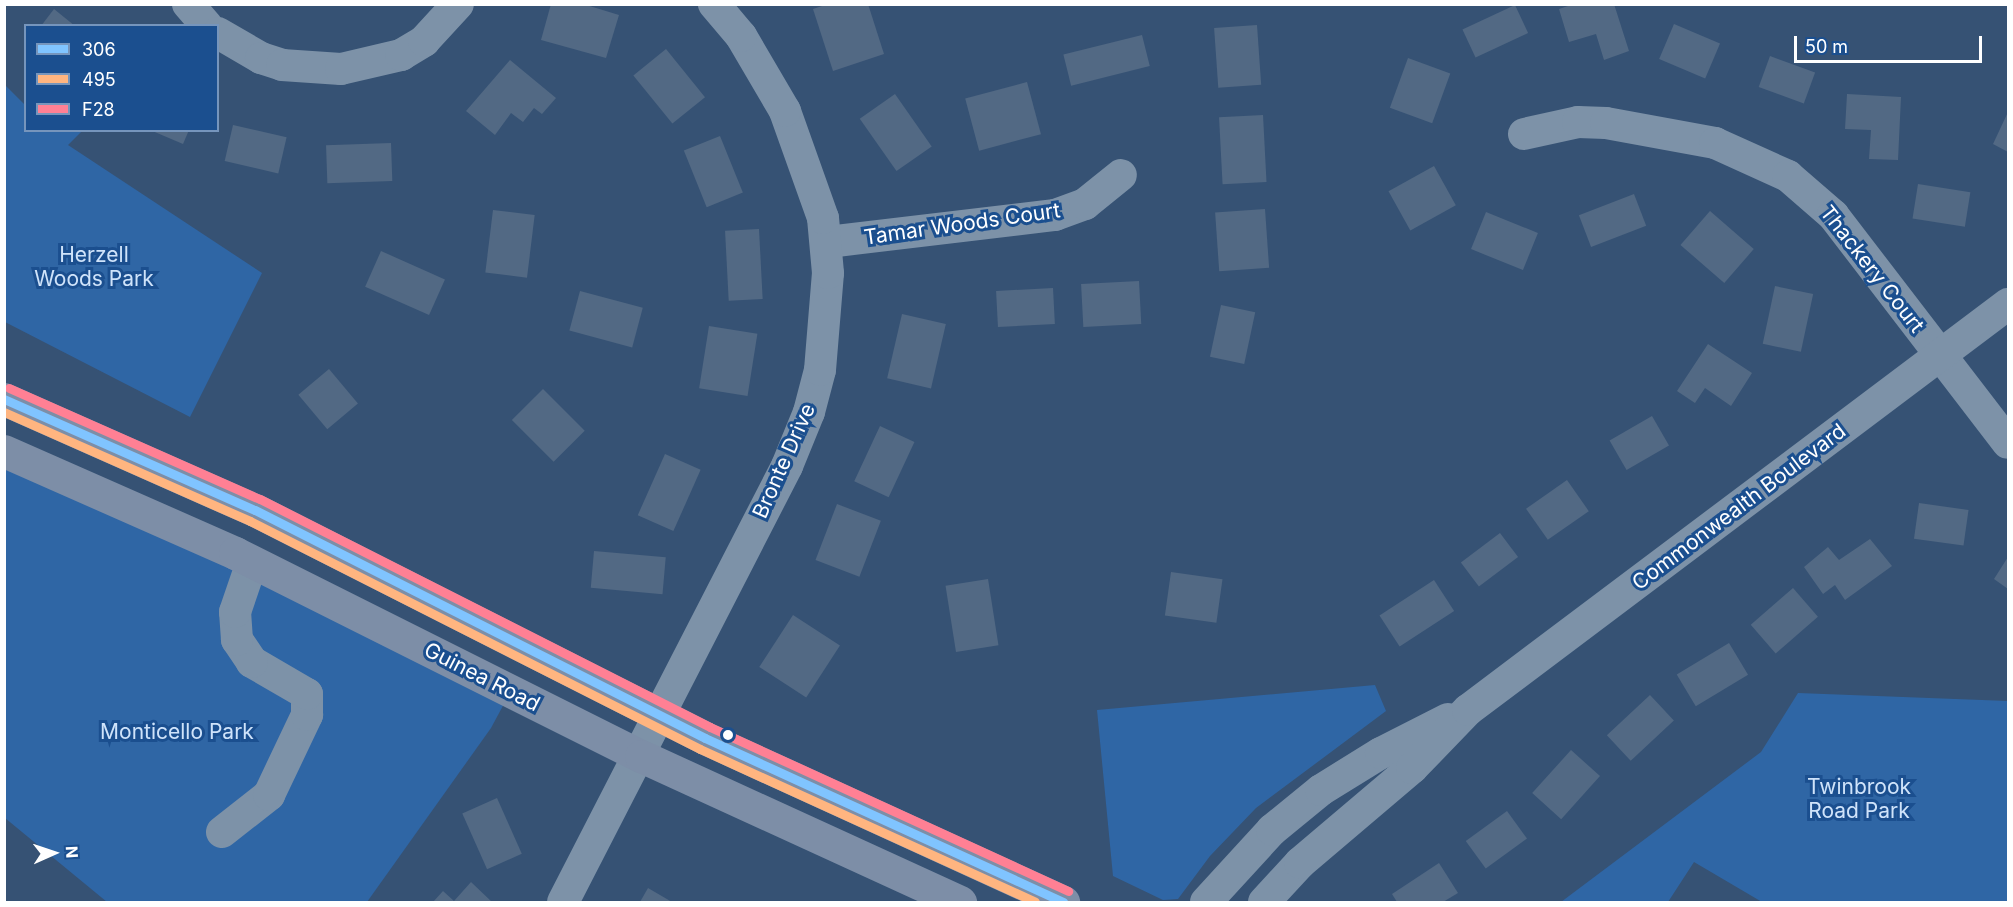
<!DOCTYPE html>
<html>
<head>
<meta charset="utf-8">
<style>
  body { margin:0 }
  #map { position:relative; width:2013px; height:907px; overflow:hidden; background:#365274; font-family:Inter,sans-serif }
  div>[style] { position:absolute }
  .green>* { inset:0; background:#2f66a5 }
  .building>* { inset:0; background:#526984; transform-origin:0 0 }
  .minor>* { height:32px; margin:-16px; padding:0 16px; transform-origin:16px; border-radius:16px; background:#7d92a8 }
  .major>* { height:33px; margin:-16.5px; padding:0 16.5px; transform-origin:16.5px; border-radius:16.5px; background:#7d8ea7 }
  .bus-1>* { height:9px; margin:-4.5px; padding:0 4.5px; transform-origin:4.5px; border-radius:4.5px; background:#80c4ff }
  .bus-2>* { height:9px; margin:-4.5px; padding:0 4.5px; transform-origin:4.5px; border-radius:4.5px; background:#ffb580 }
  .bus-3>* { height:9px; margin:-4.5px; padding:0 4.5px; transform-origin:4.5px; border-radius:4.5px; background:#ff8094 }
  .dots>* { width:16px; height:16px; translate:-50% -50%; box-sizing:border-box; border:3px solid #1b4f8f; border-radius:50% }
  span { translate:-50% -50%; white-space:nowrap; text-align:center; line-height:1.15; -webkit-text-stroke:6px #1b4f8f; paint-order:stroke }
  .street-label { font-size:21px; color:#fff }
  .park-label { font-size:21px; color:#cfe3fa }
  .frame { position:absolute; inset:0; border:6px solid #fff; pointer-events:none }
  .legend { position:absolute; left:24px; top:24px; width:195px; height:108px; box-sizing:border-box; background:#1b4f8f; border:2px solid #7695bc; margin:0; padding:8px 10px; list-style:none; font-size:18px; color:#fff }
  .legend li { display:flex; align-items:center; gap:12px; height:30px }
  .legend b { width:30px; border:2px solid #7695bc }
  .north { position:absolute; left:24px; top:823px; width:60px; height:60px; -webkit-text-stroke:4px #1b4f8f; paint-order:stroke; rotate:87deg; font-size:16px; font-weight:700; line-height:24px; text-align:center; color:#fff }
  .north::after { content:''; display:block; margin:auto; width:21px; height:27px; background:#fff; clip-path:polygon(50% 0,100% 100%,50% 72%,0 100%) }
  .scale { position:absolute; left:1794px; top:36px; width:188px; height:27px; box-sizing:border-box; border:3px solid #fff; border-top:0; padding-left:8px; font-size:18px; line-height:21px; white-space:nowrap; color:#fff; -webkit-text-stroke:4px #1b4f8f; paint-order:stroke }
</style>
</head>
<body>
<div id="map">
  <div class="green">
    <div style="clip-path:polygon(5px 85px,25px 105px,26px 130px,82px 131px,68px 145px,262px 273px,190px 417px,5px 322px)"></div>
    <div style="clip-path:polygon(5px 467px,217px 562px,505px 702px,491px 728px,367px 902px,107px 902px,5px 818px)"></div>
    <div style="clip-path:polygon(1375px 685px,1386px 711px,1256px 808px,1210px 856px,1178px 899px,1163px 900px,1113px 876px,1097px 710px)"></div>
    <div style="clip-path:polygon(1798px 693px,2008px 701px,2008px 902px,1762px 902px,1694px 862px,1668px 902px,1561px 902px,1761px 752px)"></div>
  </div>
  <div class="building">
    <div style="clip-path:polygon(551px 4px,583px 4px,619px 15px,606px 58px,541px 40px)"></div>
    <div style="clip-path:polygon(828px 4px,868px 4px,884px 54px,833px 71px,813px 9px)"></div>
    <div style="clip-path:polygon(1574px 4px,1614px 4px,1629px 51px,1604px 60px,1596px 34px,1569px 42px,1559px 9px)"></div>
    <div style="left:1515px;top:5px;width:31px;height:58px;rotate:65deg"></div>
    <div style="clip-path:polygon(54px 9px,75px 26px,41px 26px)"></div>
    <div style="left:1674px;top:24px;width:50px;height:38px;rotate:23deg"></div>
    <div style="left:1257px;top:25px;width:60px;height:43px;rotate:86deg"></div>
    <div style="left:1142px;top:35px;width:32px;height:81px;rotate:76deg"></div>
    <div style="left:666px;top:49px;width:62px;height:42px;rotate:51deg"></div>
    <div style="left:1770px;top:56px;width:48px;height:33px;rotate:20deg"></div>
    <div style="left:1408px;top:58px;width:45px;height:53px;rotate:20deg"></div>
    <div style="clip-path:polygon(510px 60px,556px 98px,542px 114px,534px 108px,523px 122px,511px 113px,495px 135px,466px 111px)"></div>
    <div style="left:1027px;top:82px;width:54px;height:64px;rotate:75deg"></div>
    <div style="left:895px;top:94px;width:64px;height:43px;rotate:55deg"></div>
    <div style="clip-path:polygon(1847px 94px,1901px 97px,1898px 160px,1869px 159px,1871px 130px,1845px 129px)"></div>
    <div style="clip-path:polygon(2008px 112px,2008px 152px,1993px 144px)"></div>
    <div style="left:1263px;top:115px;width:67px;height:44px;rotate:87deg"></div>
    <div style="left:233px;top:125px;width:55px;height:37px;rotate:13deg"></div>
    <div style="clip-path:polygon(150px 130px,189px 130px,183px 144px)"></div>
    <div style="left:720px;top:136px;width:61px;height:39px;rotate:68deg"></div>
    <div style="left:391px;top:143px;width:38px;height:65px;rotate:88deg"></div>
    <div style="left:1434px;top:166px;width:45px;height:52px;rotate:61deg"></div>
    <div style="left:1918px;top:184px;width:53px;height:35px;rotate:9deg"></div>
    <div style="left:1634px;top:194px;width:34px;height:59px;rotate:69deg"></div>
    <div style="left:1265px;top:209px;width:59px;height:50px;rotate:86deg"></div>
    <div style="left:493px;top:210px;width:42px;height:63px;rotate:7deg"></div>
    <div style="left:1710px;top:211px;width:58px;height:45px;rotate:41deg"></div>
    <div style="left:1486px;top:212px;width:56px;height:40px;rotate:22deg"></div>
    <div style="left:759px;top:229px;width:70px;height:34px;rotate:87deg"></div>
    <div style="left:381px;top:251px;width:70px;height:39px;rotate:24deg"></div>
    <div style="left:1139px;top:281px;width:43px;height:58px;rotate:87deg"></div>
    <div style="left:1775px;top:286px;width:39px;height:59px;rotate:12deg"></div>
    <div style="left:1053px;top:288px;width:36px;height:57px;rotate:87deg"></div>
    <div style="left:580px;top:291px;width:65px;height:41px;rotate:15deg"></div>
    <div style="left:1221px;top:305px;width:35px;height:53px;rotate:12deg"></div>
    <div style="left:902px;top:314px;width:45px;height:66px;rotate:13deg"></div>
    <div style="left:709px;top:326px;width:49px;height:63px;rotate:9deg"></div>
    <div style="clip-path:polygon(1708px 344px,1752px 373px,1731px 406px,1705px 388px,1695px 403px,1677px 391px)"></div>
    <div style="left:329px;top:369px;width:45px;height:40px;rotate:50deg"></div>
    <div style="left:543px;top:389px;width:59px;height:44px;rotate:45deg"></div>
    <div style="left:1652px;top:416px;width:34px;height:49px;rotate:60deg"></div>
    <div style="left:880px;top:426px;width:38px;height:61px;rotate:25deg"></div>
    <div style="left:665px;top:454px;width:39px;height:67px;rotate:24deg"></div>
    <div style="left:1567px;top:480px;width:38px;height:50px;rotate:55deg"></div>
    <div style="left:1919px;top:503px;width:50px;height:36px;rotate:8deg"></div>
    <div style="left:837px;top:504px;width:47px;height:60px;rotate:21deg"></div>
    <div style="left:1500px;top:533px;width:30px;height:49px;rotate:53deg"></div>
    <div style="clip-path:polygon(1870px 539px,1892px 566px,1845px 600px,1835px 585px,1823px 594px,1804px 567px,1828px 547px,1839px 560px)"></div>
    <div style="left:594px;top:551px;width:72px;height:37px;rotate:5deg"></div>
    <div style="clip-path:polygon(2008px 557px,2008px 589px,1994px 579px)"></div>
    <div style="left:1171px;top:572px;width:52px;height:44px;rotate:8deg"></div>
    <div style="left:988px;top:579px;width:67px;height:43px;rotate:81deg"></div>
    <div style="left:1434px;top:580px;width:37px;height:65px;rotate:57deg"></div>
    <div style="left:1793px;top:588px;width:38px;height:56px;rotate:49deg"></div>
    <div style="left:793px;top:615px;width:56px;height:62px;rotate:33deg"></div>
    <div style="left:1729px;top:643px;width:37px;height:61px;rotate:59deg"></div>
    <div style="left:1650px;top:695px;width:35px;height:59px;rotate:47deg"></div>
    <div style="left:1571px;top:750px;width:39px;height:58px;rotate:42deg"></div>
    <div style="left:497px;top:798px;width:61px;height:38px;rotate:66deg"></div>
    <div style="left:1507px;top:811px;width:34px;height:51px;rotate:54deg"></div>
    <div style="clip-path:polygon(1439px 863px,1458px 893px,1443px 902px,1397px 902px,1392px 894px)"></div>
    <div style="clip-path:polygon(471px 882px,492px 902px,433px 902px,443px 891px,454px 901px)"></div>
    <div style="clip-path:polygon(648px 888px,672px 902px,640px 902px)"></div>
  </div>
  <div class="minor">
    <div style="left:188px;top:4px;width:29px;rotate:49deg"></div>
    <div style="left:218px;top:33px;width:50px;rotate:30.2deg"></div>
    <div style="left:261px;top:58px;width:22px;rotate:18deg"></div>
    <div style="left:282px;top:65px;width:59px;rotate:3.9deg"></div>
    <div style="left:341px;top:69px;width:62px;rotate:-13.1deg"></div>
    <div style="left:401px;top:55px;width:27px;rotate:-31deg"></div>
    <div style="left:424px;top:41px;width:50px;rotate:-47.4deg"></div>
    <div style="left:1524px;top:134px;width:55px;rotate:-12.5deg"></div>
    <div style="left:1578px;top:122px;width:28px;rotate:2deg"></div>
    <div style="left:1606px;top:123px;width:111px;rotate:10.4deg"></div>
    <div style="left:1715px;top:143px;width:80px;rotate:24.3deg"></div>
    <div style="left:1788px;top:176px;width:60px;rotate:40.9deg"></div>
    <div style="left:1833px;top:215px;width:287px;rotate:52.5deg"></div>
    <div style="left:828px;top:242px;width:229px;rotate:-6.8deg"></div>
    <div style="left:1055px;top:215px;width:32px;rotate:-20deg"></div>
    <div style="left:1085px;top:204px;width:46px;rotate:-38.9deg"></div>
    <div style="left:222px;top:832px;width:60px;rotate:-38.2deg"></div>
    <div style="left:269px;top:795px;width:89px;rotate:-64.6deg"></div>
    <div style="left:307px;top:715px;width:21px;rotate:-90deg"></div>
    <div style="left:307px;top:694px;width:64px;rotate:-149.8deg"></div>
    <div style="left:252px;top:662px;width:27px;rotate:-124deg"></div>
    <div style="left:237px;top:640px;width:28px;rotate:-94deg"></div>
    <div style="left:235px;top:612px;width:53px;rotate:-71.2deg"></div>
    <div style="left:563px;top:902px;width:490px;rotate:-62.8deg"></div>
    <div style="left:787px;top:466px;width:58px;rotate:-67.8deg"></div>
    <div style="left:809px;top:412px;width:43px;rotate:-75.3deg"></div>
    <div style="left:820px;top:370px;width:97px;rotate:-85.3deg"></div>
    <div style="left:828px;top:273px;width:55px;rotate:-95.2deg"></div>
    <div style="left:823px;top:218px;width:114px;rotate:-109.6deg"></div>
    <div style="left:785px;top:111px;width:87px;rotate:-120.4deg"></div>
    <div style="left:741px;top:36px;width:42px;rotate:-130.2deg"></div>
    <div style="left:1206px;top:902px;width:98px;rotate:-47.5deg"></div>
    <div style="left:1272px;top:830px;width:63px;rotate:-39.2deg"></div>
    <div style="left:1321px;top:790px;width:70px;rotate:-31.7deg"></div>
    <div style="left:1381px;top:753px;width:75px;rotate:-26.9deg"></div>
    <div style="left:1264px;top:902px;width:53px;rotate:-47.3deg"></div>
    <div style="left:1300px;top:863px;width:147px;rotate:-40.3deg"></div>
    <div style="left:1412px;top:768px;width:81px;rotate:-46deg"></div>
    <div style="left:1468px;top:710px;width:676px;rotate:-36.94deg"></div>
  </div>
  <div class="major">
    <div style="left:4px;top:399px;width:274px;rotate:23.9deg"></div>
    <div style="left:255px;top:510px;width:504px;rotate:26.87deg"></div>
    <div style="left:705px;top:738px;width:394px;rotate:24.6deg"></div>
    <div style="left:4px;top:451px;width:253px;rotate:23.8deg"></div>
    <div style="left:235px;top:553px;width:454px;rotate:26.6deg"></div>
    <div style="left:641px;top:756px;width:351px;rotate:24.6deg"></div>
  </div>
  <div class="bus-1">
    <div style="left:4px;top:399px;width:274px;rotate:23.9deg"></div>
    <div style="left:255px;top:510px;width:504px;rotate:26.87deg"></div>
    <div style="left:705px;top:738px;width:394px;rotate:24.6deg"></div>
  </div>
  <div class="bus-2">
    <div style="left:4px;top:412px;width:269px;rotate:23.9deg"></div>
    <div style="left:250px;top:521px;width:504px;rotate:26.87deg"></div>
    <div style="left:700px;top:749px;width:368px;rotate:24.5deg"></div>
  </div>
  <div class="bus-3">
    <div style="left:9px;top:388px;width:274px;rotate:23.9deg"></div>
    <div style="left:260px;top:499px;width:504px;rotate:26.87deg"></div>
    <div style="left:710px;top:727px;width:394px;rotate:24.6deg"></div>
  </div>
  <div class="dots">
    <div style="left:728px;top:735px;background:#fff"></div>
  </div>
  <div class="street-label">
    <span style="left:962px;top:224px;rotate:-8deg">Tamar Woods Court</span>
    <span style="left:1872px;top:269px;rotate:52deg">Thackery Court</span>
    <span style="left:784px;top:461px;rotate:-66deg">Bronte Drive</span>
    <span style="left:1739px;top:507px;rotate:-37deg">Commonwealth Boulevard</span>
    <span style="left:482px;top:677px;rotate:27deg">Guinea Road</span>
  </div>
  <div class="park-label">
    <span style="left:94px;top:267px">Herzell<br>Woods Park</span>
    <span style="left:177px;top:732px">Monticello Park</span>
    <span style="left:1859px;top:799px">Twinbrook<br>Road Park</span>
  </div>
  <div class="frame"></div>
  <ul class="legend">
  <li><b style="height:8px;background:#80c4ff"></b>306</li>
  <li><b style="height:8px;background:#ffb580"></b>495</li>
  <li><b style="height:8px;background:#ff8094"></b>F28</li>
  </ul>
  <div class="north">N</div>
  <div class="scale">50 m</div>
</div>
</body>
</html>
